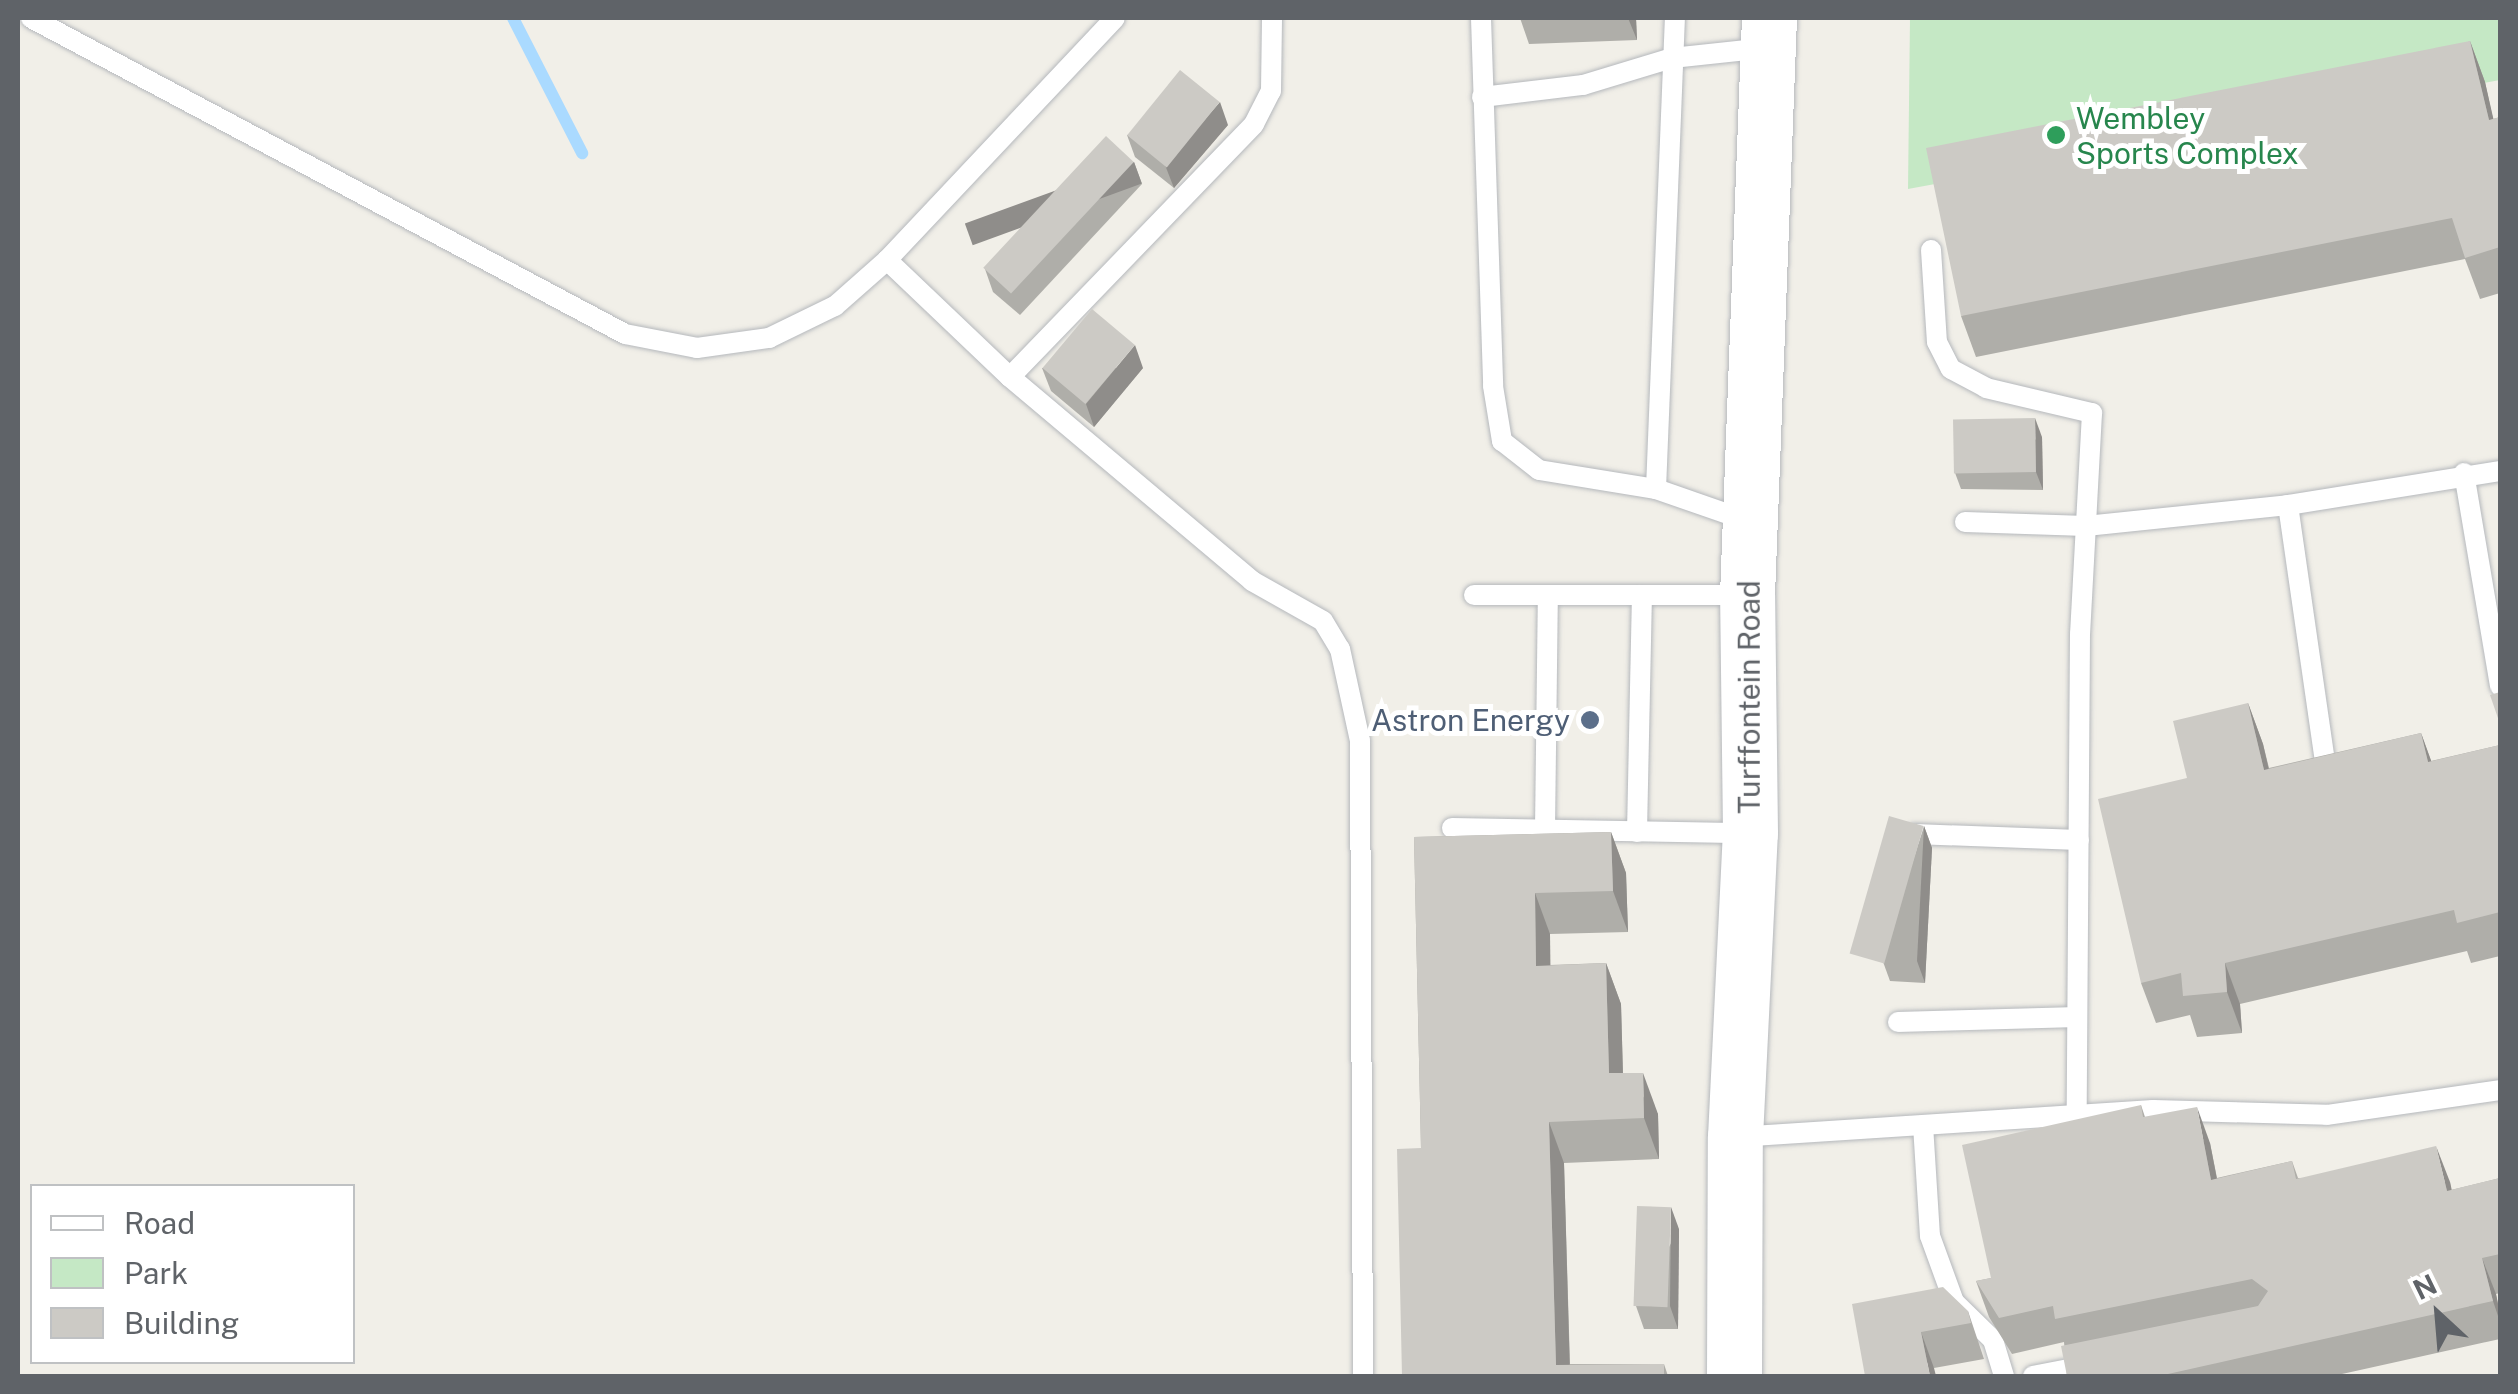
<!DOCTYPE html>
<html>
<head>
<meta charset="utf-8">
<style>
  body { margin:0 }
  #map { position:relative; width:2518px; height:1394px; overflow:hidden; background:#f1efe8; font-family:"Public Sans",sans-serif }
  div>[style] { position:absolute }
  .green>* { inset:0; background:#c5e8c5 }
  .stream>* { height:12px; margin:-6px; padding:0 6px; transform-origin:6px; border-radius:6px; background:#aadaff }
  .roads { filter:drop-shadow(0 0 2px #b5b8bc) drop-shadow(0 0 2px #b5b8bc) }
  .lane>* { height:20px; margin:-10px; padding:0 10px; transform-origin:10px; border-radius:10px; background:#fff }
  .secondary>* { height:55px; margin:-27.5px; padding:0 27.5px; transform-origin:27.5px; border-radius:27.5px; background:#fff }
  .wall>* { inset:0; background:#afaea9 }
  .shaded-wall>* { inset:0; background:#8f8d8a; transform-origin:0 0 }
  .building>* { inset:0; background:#cccac5; transform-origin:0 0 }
  .dots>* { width:28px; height:28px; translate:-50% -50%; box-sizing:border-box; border:5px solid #fff; border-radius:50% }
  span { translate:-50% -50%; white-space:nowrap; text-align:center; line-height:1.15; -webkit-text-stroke:10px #fff; paint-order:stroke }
  .leisure-label { font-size:30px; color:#27864d }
  .left { translate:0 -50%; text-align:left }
  .street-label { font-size:30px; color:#5f6368 }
  .service-label { font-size:30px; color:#4e5e75 }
  .right { translate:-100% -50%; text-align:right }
  .frame { position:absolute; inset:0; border:20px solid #5f6368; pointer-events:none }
  .legend { position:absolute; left:30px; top:1184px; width:325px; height:180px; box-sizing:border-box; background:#fff; border:2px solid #bfc1c3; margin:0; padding:12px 18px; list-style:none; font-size:30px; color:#5f6368 }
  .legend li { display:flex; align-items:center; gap:20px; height:50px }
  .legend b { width:50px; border:2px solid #bfc1c3 }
  .north { position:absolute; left:2388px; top:1264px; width:100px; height:100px; -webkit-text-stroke:8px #fff; paint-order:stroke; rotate:334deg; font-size:28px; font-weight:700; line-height:40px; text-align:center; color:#5f6368 }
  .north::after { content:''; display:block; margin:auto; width:35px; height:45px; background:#5f6368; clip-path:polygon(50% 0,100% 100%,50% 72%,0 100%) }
</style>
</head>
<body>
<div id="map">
  <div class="green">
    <div style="clip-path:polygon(1910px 18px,2500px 18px,2500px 80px,1908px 189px)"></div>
  </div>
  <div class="stream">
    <div style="left:513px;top:18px;width:152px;rotate:62.9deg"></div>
  </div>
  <div class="roads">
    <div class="lane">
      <div style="left:31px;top:18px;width:673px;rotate:28.01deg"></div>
      <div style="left:625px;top:334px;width:73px;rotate:11deg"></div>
      <div style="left:697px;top:348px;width:73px;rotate:-7.9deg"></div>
      <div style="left:769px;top:338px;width:73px;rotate:-25.9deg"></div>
      <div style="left:835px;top:306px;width:69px;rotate:-41.5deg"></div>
      <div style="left:887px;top:260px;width:332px;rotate:-46.7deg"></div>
      <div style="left:1481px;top:18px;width:368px;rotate:88.1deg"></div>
      <div style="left:1493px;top:386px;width:56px;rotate:80.7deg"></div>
      <div style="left:1502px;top:441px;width:47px;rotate:38.1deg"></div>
      <div style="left:1539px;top:470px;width:119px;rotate:9.2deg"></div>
      <div style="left:1656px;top:489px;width:94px;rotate:19.2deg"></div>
      <div style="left:1482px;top:97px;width:102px;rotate:-6.8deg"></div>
      <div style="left:1583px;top:85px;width:93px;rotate:-16.9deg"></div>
      <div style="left:1672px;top:58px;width:94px;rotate:-6.1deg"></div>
      <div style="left:1931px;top:250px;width:92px;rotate:86.3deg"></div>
      <div style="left:1937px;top:342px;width:30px;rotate:63deg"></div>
      <div style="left:1951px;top:369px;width:40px;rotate:28deg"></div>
      <div style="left:1986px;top:388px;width:109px;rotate:13.3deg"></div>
      <div style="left:2092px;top:413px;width:221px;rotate:93.1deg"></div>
      <div style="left:2080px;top:634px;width:481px;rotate:90.4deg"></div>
      <div style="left:887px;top:260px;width:170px;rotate:43.6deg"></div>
      <div style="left:1010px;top:377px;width:317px;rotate:40.1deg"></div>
      <div style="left:1252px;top:581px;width:81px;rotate:29.4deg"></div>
      <div style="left:1323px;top:621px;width:33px;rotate:59deg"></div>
      <div style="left:1340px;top:649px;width:94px;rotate:77.7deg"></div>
      <div style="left:1360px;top:741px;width:635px;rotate:89.73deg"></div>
      <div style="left:1010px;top:377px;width:351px;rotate:-46deg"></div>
      <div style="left:1254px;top:124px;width:37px;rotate:-63deg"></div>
      <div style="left:1271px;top:91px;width:73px;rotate:-89.2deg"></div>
      <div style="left:2464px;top:473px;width:216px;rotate:80.4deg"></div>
      <div style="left:1656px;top:489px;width:471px;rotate:-87.7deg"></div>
      <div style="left:2288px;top:505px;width:268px;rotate:81.8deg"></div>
      <div style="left:1965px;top:522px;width:121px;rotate:1.9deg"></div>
      <div style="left:2086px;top:526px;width:203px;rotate:-5.9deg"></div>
      <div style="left:2288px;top:505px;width:215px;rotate:-9.1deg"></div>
      <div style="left:1474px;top:595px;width:273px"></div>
      <div style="left:1452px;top:828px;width:296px;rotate:1deg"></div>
      <div style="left:1545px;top:830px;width:235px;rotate:-89.3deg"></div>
      <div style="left:1637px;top:832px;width:237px;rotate:-88.8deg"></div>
      <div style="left:1914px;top:834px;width:165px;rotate:2.1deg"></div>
      <div style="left:1898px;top:1022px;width:179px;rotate:-1.6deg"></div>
      <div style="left:1923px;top:1125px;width:111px;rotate:86.4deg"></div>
      <div style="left:1930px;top:1236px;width:70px;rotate:70deg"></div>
      <div style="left:1954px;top:1302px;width:54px;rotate:44.3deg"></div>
      <div style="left:1993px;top:1340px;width:38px;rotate:73deg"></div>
      <div style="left:1737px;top:1137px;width:417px;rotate:-3.7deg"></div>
      <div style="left:2153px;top:1110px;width:174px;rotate:1.6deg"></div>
      <div style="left:2327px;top:1115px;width:175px;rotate:-8.2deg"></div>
      <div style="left:2033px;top:1376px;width:58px;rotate:-10.9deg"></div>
    </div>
    <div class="secondary">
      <div style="left:1734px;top:1376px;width:239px;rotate:-89.8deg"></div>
      <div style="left:1735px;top:1137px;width:304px;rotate:-87.2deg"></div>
      <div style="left:1750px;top:833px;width:238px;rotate:-90.7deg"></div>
      <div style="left:1747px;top:595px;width:577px;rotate:-87.82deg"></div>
    </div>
  </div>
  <div class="wall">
    <div style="clip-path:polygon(1520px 18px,1636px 18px,1637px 40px,1529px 44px)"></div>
    <div style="clip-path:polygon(2470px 41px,2485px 82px,2493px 119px,2500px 117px,2500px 293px,2480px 299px,2465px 259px,1976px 357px,1961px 316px)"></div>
    <div style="clip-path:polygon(1228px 125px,1174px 188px,1135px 157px,1127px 135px)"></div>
    <div style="clip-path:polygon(1134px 162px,1142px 184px,1020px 315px,993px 292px,985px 269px)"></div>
    <div style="clip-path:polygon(1042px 368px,1143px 368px,1094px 427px,1051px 391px)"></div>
    <div style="clip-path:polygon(2042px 437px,2043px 490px,1961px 489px,1954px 470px)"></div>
    <div style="clip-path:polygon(2248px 703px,2263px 744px,2269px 768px,2421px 733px,2431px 761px,2500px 745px,2500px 956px,2471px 963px,2467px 951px,2240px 1004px,2242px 1033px,2197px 1037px,2190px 1015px,2156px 1023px,2141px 983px,2187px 778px)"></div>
    <div style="clip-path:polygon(1924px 826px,1932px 848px,1925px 983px,1890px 981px,1882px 959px)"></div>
    <div style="clip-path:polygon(1611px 832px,1626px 873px,1628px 932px,1550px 934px,1550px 965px,1606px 963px,1621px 1004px,1623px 1073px,1658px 1114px,1659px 1159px,1564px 1163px,1570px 1364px,1664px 1364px,1668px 1376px,1402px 1376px,1421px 1148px,1414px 837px)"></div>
    <div style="clip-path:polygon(2141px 1105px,2145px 1117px,2210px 1143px,2217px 1178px,2292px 1161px,2298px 1178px,2450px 1182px,2451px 1190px,2500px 1178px,2500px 1293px,2496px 1294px,2500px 1314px,2500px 1339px,2333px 1376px,2067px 1376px,2064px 1342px,2012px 1354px,1989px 1317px,1976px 1281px,1991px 1278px)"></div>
    <div style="clip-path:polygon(1679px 1229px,1678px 1329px,1644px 1329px,1636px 1306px)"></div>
    <div style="clip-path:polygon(1852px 1304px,1968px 1311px,1984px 1359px,1934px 1368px)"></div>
  </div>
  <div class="shaded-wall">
    <div style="clip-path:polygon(1628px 18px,1636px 18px,1637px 40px)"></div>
    <div style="clip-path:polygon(2470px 41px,2485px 82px,2500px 148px,2489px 120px)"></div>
    <div style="clip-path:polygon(1220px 102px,1228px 125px,1174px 188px,1165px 165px)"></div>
    <div style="left:1134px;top:162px;width:23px;height:180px;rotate:70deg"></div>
    <div style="clip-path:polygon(1135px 345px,1143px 368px,1094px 427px,1086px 404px)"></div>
    <div style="clip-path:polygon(2035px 418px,2042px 437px,2043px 490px,2036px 472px)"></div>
    <div style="clip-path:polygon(2248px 703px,2263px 744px,2278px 810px,2264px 770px)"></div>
    <div style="clip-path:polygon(2421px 733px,2436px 774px,2428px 762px)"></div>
    <div style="clip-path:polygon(1924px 826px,1932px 848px,1925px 983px,1917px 961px)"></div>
    <div style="clip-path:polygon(1611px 832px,1626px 873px,1628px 932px,1613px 891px)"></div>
    <div style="clip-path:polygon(1535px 893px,1550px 934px,1551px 1007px,1536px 966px)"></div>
    <div style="clip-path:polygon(1606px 963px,1621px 1004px,1624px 1114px,1609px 1073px)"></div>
    <div style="clip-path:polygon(2225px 963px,2240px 1004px,2242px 1033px,2227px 992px)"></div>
    <div style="clip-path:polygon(1643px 1073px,1658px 1114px,1659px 1159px,1644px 1118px)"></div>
    <div style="clip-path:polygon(2197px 1107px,2210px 1143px,2224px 1216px,2211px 1180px)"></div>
    <div style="clip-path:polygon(1549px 1122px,1564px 1163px,1570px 1376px,1556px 1365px)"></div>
    <div style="clip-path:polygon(2436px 1146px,2450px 1182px,2460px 1227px,2447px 1191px)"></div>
    <div style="clip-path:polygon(1671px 1207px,1679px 1229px,1678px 1329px,1670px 1306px)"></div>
    <div style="clip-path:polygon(2482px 1258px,2496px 1294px,2500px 1314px,2500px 1322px,2493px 1301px)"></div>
    <div style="clip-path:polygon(1921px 1332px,1934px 1368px,1936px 1376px,1930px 1376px)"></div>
  </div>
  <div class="building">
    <div style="clip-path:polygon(2470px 41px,2489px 120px,2500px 117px,2500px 247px,2465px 258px,2452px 218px,1961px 316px,1926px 148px)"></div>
    <div style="left:1180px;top:70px;width:51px;height:84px;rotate:39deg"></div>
    <div style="left:1106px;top:136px;width:38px;height:180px;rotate:43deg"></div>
    <div style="left:1092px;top:309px;width:56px;height:77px;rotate:40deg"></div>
    <div style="left:2035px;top:418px;width:54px;height:82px;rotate:89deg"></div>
    <div style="clip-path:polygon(2500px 692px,2500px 724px,2490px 695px)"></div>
    <div style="clip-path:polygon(2248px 703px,2264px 770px,2421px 733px,2428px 762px,2500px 745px,2500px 912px,2457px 923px,2454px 910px,2225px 963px,2227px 992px,2183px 996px,2181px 973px,2141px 983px,2098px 799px,2187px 778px,2173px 721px)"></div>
    <div style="left:1889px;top:816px;width:36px;height:143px;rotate:16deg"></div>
    <div style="clip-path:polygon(1611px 832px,1613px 891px,1535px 893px,1536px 966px,1606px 963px,1609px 1073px,1643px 1073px,1644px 1118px,1549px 1122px,1556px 1365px,1664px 1364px,1664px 1376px,1402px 1376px,1397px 1149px,1421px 1148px,1414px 837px)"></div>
    <div style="clip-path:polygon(2141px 1105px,2143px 1117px,2197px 1107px,2211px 1180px,2292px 1161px,2296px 1179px,2436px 1146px,2447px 1191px,2500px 1178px,2500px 1254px,2482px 1258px,2493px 1301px,2159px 1376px,2067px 1376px,2061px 1346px,2258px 1306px,2268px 1291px,2252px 1279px,2055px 1319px,2053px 1306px,1999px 1318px,1976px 1281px,1991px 1278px,1962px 1145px)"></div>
    <div style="left:1637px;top:1206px;width:34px;height:100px;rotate:2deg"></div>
    <div style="clip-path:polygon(1943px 1287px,1968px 1311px,1971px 1323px,1921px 1332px,1930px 1376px,1865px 1376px,1852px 1304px)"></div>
  </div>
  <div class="dots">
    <div style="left:2056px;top:135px;background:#2e9e5b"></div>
    <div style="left:1590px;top:720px;background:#5c6f8a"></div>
  </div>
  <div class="leisure-label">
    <span class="left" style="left:2076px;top:135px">Wembley<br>Sports Complex</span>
  </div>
  <div class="street-label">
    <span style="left:1749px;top:697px;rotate:-90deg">Turffontein Road</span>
  </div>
  <div class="service-label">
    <span class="right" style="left:1570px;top:720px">Astron Energy</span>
  </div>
  <div class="frame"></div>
  <ul class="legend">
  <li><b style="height:12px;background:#fff"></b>Road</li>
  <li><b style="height:28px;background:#c5e8c5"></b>Park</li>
  <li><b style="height:28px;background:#cccac5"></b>Building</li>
  </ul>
  <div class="north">N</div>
</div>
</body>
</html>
